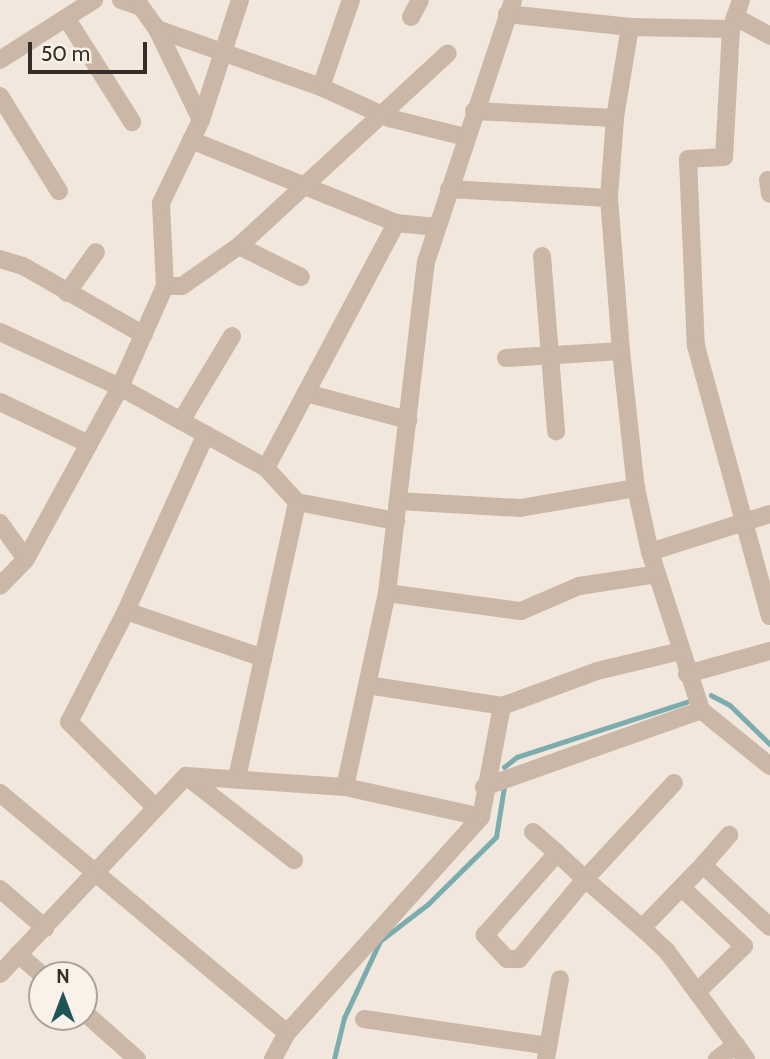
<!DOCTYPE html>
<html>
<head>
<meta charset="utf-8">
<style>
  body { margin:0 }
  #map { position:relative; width:770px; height:1059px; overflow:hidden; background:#f2e7dc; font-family:Cabin,sans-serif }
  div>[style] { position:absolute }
  .stream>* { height:4.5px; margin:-2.25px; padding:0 2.25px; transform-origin:2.25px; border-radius:2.25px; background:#7badaf }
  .minor>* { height:18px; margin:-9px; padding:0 9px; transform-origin:9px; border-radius:9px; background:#cab7a7 }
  span { translate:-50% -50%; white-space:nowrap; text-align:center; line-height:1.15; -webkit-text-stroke:7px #faf2e8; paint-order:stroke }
  .north { position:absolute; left:28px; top:961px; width:70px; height:70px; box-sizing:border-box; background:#faf2e8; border:2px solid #aca39b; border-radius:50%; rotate:0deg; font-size:19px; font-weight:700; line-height:28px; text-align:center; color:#372d28 }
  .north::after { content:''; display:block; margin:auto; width:24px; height:32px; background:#1d5458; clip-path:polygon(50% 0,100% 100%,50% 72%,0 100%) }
  .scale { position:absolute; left:28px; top:42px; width:119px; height:32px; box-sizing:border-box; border:4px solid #372d28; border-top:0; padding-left:9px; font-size:21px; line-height:24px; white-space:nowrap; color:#372d28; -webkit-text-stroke:5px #faf2e8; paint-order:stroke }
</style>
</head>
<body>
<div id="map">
  <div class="stream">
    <div style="left:711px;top:695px;width:21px;rotate:28deg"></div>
    <div style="left:730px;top:705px;width:56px;rotate:44.3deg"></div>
    <div style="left:504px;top:767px;width:16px;rotate:-38deg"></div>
    <div style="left:517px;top:757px;width:178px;rotate:-18deg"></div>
    <div style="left:334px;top:1059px;width:42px;rotate:-76.3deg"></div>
    <div style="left:344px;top:1018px;width:85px;rotate:-64.9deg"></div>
    <div style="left:380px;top:941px;width:61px;rotate:-37.6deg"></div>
    <div style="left:428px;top:904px;width:95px;rotate:-44.6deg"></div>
    <div style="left:496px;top:837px;width:51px;rotate:-80.9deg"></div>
  </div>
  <div class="minor">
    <div style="left:121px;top:0;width:21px;rotate:19deg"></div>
    <div style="left:141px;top:7px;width:27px;rotate:54deg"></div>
    <div style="left:157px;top:29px;width:174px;rotate:19.5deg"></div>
    <div style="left:321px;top:87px;width:75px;rotate:24.5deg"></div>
    <div style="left:389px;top:118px;width:78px;rotate:14deg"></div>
    <div style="left:741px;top:0;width:31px;rotate:109deg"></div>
    <div style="left:731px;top:29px;width:128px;rotate:93.1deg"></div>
    <div style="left:724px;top:157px;width:36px;rotate:177deg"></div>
    <div style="left:688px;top:159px;width:187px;rotate:87.6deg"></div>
    <div style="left:696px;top:346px;width:280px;rotate:74.7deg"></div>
    <div style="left:507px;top:14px;width:124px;rotate:6deg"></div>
    <div style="left:630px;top:27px;width:92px;rotate:99.4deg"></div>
    <div style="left:615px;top:118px;width:80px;rotate:94.3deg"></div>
    <div style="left:609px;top:198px;width:153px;rotate:85.5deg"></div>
    <div style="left:621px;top:351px;width:138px;rotate:83.8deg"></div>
    <div style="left:636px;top:488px;width:66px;rotate:77.7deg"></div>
    <div style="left:650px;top:552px;width:166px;rotate:72.1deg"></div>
    <div style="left:411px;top:17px;width:19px;rotate:-62deg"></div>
    <div style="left:735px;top:17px;width:40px;rotate:28deg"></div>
    <div style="left:67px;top:19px;width:122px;rotate:57.7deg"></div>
    <div style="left:630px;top:27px;width:101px;rotate:1.1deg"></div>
    <div style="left:157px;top:29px;width:101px;rotate:64.2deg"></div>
    <div style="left:0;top:60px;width:112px;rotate:-32.6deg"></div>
    <div style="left:321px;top:87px;width:92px;rotate:-71deg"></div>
    <div style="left:0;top:96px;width:112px;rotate:58.2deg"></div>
    <div style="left:474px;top:111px;width:141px;rotate:2.8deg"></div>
    <div style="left:191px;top:140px;width:221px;rotate:22deg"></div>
    <div style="left:396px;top:223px;width:40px;rotate:5.7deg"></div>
    <div style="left:768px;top:180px;width:14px;rotate:82deg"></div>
    <div style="left:449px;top:189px;width:160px;rotate:3.2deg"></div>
    <div style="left:239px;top:246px;width:69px;rotate:26.6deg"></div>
    <div style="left:542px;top:256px;width:176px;rotate:85.4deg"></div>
    <div style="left:0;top:259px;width:24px;rotate:17deg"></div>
    <div style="left:23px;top:266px;width:139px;rotate:29.7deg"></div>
    <div style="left:165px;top:286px;width:17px"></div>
    <div style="left:182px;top:286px;width:70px;rotate:-35.1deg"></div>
    <div style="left:239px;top:246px;width:284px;rotate:-42.7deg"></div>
    <div style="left:67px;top:293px;width:50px;rotate:-54.7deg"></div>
    <div style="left:0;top:332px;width:132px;rotate:24.6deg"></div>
    <div style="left:120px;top:387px;width:167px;rotate:29deg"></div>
    <div style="left:266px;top:468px;width:46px;rotate:47.6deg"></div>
    <div style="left:297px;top:502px;width:101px;rotate:10.9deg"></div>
    <div style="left:506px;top:358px;width:115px;rotate:-3.5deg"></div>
    <div style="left:306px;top:393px;width:106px;rotate:14.8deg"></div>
    <div style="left:0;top:402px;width:98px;rotate:25.3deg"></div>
    <div style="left:181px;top:421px;width:99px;rotate:-59deg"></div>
    <div style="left:266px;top:468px;width:277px;rotate:-62deg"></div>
    <div style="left:398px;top:501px;width:122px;rotate:3.3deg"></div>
    <div style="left:520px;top:508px;width:118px;rotate:-9.8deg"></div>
    <div style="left:0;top:523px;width:44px;rotate:54.2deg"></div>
    <div style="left:650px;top:552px;width:126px;rotate:-17.6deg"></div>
    <div style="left:0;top:586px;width:37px;rotate:-46deg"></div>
    <div style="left:26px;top:559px;width:196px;rotate:-61.3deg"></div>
    <div style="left:120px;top:387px;width:111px;rotate:-66deg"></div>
    <div style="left:165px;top:286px;width:83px;rotate:-92.8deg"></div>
    <div style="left:161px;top:203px;width:92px;rotate:-64.3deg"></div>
    <div style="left:201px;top:120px;width:126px;rotate:-72deg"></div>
    <div style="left:387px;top:593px;width:135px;rotate:7.7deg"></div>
    <div style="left:521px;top:611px;width:63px;rotate:-23.3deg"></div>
    <div style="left:579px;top:586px;width:79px;rotate:-8.7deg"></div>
    <div style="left:126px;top:611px;width:145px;rotate:18.9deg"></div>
    <div style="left:687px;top:674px;width:86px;rotate:-15.5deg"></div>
    <div style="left:367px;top:685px;width:137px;rotate:8.8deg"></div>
    <div style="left:502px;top:706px;width:101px;rotate:-20.2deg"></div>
    <div style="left:597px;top:671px;width:85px;rotate:-13.5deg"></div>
    <div style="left:186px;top:776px;width:137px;rotate:37.9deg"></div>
    <div style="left:237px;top:778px;width:282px;rotate:-77.7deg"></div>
    <div style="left:674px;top:783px;width:131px;rotate:132.8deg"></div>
    <div style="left:585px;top:879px;width:104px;rotate:129.5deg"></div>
    <div style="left:519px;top:959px;width:12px;rotate:180deg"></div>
    <div style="left:507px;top:959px;width:33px;rotate:-133deg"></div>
    <div style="left:485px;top:935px;width:109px;rotate:-48.7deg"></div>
    <div style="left:557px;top:853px;width:38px;rotate:43deg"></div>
    <div style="left:585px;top:879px;width:75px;rotate:40.7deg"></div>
    <div style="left:642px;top:928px;width:33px;rotate:43deg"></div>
    <div style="left:666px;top:950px;width:135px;rotate:53.7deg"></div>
    <div style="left:345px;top:787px;width:198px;rotate:-77.8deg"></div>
    <div style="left:387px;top:593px;width:333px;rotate:-83.3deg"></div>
    <div style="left:426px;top:262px;width:276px;rotate:-71.6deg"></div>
    <div style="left:484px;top:787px;width:230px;rotate:-19.5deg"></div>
    <div style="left:701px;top:710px;width:89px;rotate:39.1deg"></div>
    <div style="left:0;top:793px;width:374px;rotate:39.9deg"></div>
    <div style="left:155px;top:807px;width:121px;rotate:-135.3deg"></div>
    <div style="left:69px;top:722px;width:125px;rotate:-62.8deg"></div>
    <div style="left:126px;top:611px;width:194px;rotate:-65.7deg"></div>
    <div style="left:533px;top:832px;width:32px;rotate:41deg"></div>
    <div style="left:703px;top:865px;width:40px;rotate:-49deg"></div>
    <div style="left:682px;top:888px;width:85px;rotate:43.1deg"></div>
    <div style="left:744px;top:946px;width:66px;rotate:135.6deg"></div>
    <div style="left:0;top:889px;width:60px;rotate:40.9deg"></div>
    <div style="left:642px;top:928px;width:88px;rotate:-45.9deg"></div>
    <div style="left:703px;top:865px;width:91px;rotate:42.8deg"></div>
    <div style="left:18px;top:954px;width:32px;rotate:41deg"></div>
    <div style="left:0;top:974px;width:272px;rotate:-46.8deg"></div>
    <div style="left:186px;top:776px;width:159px;rotate:4deg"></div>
    <div style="left:345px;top:787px;width:139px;rotate:12.4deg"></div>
    <div style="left:84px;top:1012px;width:71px;rotate:41.6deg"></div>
    <div style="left:364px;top:1019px;width:186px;rotate:8.3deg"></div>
    <div style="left:273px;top:1059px;width:30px;rotate:-62deg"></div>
    <div style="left:287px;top:1033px;width:290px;rotate:-48.1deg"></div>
    <div style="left:481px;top:817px;width:113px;rotate:-79.3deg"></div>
    <div style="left:546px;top:1059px;width:81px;rotate:-80.1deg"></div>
    <div style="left:717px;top:1059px;width:24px;rotate:-36deg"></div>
  </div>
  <div class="north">N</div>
  <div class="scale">50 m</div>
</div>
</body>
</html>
